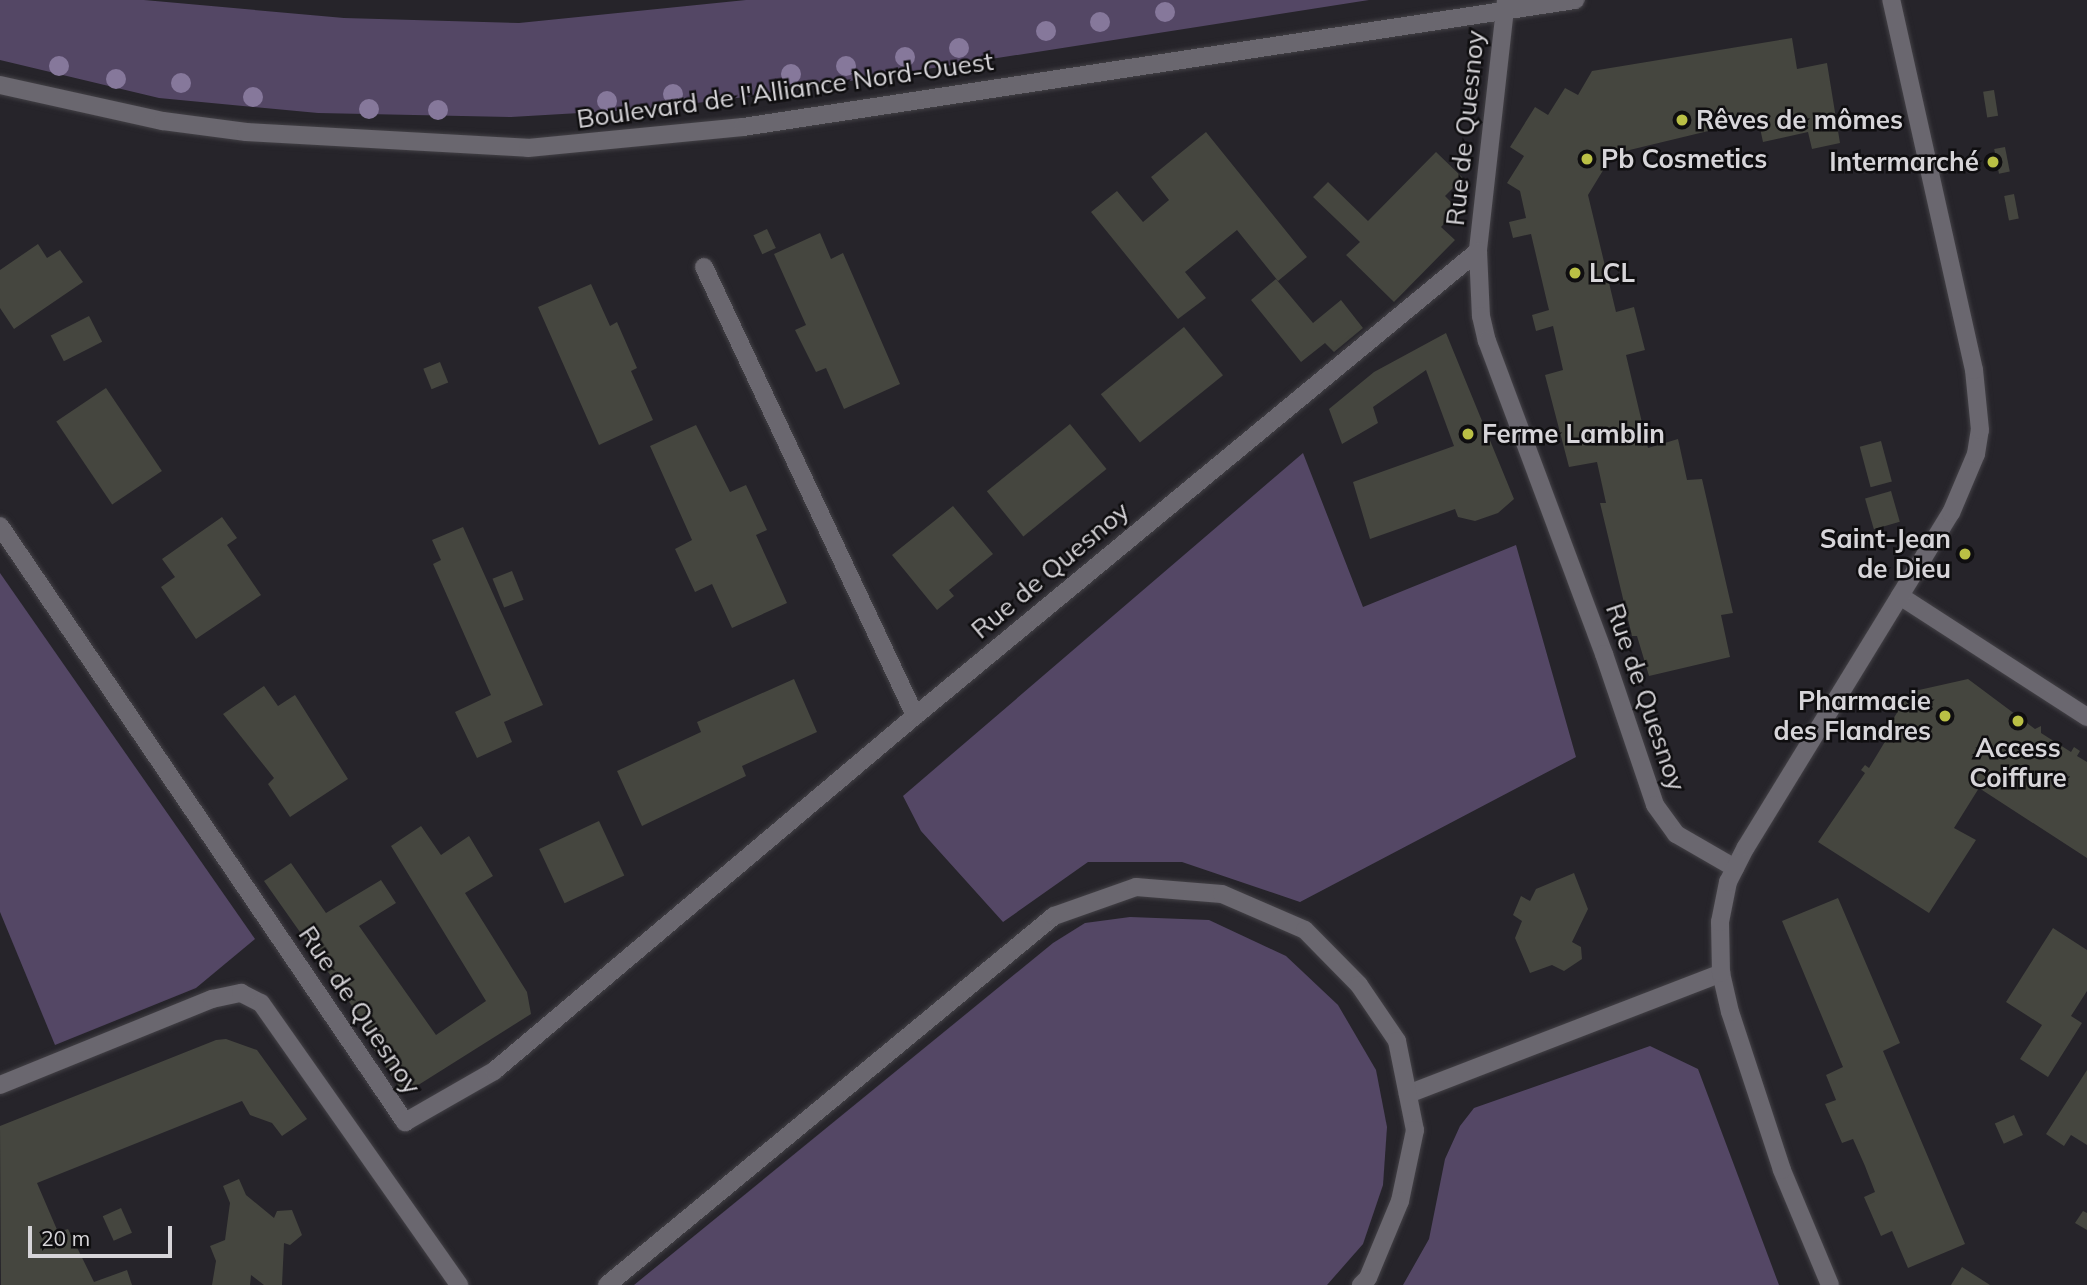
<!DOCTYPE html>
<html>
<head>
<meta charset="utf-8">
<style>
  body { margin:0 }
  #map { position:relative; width:2087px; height:1285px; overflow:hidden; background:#26242a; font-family:Mulish,sans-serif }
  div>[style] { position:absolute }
  .green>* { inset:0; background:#544765 }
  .building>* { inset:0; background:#45463f; transform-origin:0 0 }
  .roads { filter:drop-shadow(0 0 2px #434146) drop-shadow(0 0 2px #434146) }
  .service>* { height:18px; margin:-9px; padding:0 9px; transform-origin:9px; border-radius:9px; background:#6a676f }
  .minor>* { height:18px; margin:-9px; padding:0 9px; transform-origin:9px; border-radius:9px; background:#6a676f }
  .tertiary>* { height:18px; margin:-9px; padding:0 9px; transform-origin:9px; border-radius:9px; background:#6a676f }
  .trees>* { width:20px; height:20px; margin:-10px; border-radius:50%; background:#86789b }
  .dots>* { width:19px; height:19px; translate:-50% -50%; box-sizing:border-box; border:4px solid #0f0e10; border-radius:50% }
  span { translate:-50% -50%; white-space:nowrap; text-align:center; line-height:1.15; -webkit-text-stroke:5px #0f0e10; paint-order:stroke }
  .street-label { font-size:26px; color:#d7d5d9 }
  .poi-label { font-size:26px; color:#d7d5d9; font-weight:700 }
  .left { translate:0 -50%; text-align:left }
  .right { translate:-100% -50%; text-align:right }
  .scale { position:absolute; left:28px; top:1226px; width:144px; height:32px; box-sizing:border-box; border:4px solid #d7d5d9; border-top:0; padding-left:9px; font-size:21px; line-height:24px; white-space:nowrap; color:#d7d5d9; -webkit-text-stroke:5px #0f0e10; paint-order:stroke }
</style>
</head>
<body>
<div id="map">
  <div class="green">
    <div style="clip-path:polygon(0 0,144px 0,344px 18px,519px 23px,746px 0,1369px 0,761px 95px,648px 109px,511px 117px,318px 113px,159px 98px,0 60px)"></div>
    <div style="clip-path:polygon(1303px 453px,1363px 607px,1516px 545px,1576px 757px,1300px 902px,1182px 862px,1088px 862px,1003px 922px,921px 831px,903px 796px)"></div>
    <div style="clip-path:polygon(0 573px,255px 939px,196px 988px,55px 1045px,0 912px)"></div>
    <div style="clip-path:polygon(1130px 917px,1209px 920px,1286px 956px,1338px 1005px,1376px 1070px,1387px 1127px,1383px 1185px,1363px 1244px,1327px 1285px,634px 1285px,1053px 943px,1085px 923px)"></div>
    <div style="clip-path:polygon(1650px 1046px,1698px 1069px,1779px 1285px,1403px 1285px,1429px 1239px,1445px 1159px,1460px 1126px,1474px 1108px)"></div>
  </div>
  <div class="building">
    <div style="clip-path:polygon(1792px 38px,1797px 69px,1827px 63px,1840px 143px,1812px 149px,1808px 132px,1763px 142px,1758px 119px,1613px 154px,1588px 195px,1616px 312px,1634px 307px,1645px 350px,1626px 355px,1648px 448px,1678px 439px,1687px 480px,1702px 479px,1733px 613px,1721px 615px,1730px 657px,1649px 676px,1637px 636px,1632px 636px,1600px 503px,1606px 503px,1597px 462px,1569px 467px,1545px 375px,1563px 370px,1553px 326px,1536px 331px,1532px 315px,1549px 310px,1547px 302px,1531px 234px,1513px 238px,1509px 222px,1526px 218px,1520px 191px,1507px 183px,1524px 156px,1510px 147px,1535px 107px,1548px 115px,1565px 88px,1578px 95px,1592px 71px)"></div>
    <div style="left:1994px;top:90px;width:26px;height:11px;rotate:81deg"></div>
    <div style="clip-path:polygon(1206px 132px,1307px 257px,1278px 281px,1237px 230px,1185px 272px,1206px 298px,1178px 319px,1091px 212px,1117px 191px,1143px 222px,1169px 200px,1151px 177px)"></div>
    <div style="left:2005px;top:147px;width:25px;height:11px;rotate:79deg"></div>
    <div style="clip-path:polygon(1436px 152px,1463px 178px,1445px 196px,1458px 209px,1441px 227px,1455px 240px,1394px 302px,1346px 255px,1360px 242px,1313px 197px,1328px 182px,1368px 221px)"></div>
    <div style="left:2014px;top:194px;width:25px;height:10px;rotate:79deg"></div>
    <div style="left:767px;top:229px;width:21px;height:15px;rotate:65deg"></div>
    <div style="clip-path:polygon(820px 233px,831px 259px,843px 253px,900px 384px,844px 409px,826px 368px,816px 372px,795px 330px,806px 325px,774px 254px)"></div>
    <div style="clip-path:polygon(38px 244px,47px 258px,60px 250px,83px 282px,14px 329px,0 308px,0 270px)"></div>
    <div style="clip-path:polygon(1276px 279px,1313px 323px,1341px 300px,1363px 328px,1334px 352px,1325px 343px,1301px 362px,1251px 300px)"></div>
    <div style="clip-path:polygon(591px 284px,610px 326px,617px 322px,637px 368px,631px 371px,653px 420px,599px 445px,538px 307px)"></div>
    <div style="left:89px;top:316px;width:29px;height:43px;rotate:63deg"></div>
    <div style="left:1184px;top:327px;width:62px;height:107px;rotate:51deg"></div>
    <div style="clip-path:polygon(1446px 333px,1514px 499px,1498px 513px,1475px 521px,1458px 517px,1455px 509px,1370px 539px,1353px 482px,1454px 446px,1426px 370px,1373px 407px,1378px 423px,1342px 444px,1329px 409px,1374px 372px)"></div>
    <div style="left:440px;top:362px;width:22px;height:18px;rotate:68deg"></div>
    <div style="left:106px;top:388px;width:100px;height:60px;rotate:56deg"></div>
    <div style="left:1070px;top:424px;width:58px;height:107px;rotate:51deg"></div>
    <div style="clip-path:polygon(696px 425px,730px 492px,746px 485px,767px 530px,756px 535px,787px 603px,732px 628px,712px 584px,695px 592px,675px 549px,692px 540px,650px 446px)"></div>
    <div style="left:1881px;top:441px;width:42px;height:22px;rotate:75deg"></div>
    <div style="left:1891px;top:491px;width:32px;height:27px;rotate:74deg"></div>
    <div style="clip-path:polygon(953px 506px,993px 554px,949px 590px,954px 596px,937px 610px,892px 555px)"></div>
    <div style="clip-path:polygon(222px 517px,237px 538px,227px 545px,261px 595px,196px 639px,161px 587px,175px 577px,162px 559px)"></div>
    <div style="clip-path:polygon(463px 527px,543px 705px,504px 722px,512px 742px,477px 758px,455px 712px,491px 695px,433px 564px,441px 560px,432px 540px)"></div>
    <div style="left:512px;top:571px;width:31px;height:21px;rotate:68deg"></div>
    <div style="clip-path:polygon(794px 679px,817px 732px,742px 766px,746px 776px,642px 826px,617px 771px,701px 732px,697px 722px)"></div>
    <div style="clip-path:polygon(1968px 679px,2035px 729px,2041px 726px,2041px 733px,2071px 752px,2074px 747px,2080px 751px,2077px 756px,2087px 762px,2087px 858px,1979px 788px,1954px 828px,1976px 840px,1929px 913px,1818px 842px,1865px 773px,1861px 770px,1865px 765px,1869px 768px,1889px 735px,1885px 732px,1910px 692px)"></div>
    <div style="clip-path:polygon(264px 686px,278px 706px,295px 695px,348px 779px,290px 817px,268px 784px,274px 778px,223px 714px)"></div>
    <div style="left:599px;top:821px;width:60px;height:66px;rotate:65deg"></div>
    <div style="clip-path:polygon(421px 826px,441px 855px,469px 836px,493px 876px,465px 893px,527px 992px,531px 1014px,404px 1094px,370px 1044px,376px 1040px,264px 881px,291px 863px,326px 913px,381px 880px,396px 903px,359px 926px,436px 1035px,486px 1001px,391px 846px)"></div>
    <div style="clip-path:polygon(1574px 873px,1588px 909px,1572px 942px,1581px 947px,1582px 959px,1564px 971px,1552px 965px,1530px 973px,1515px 938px,1522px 921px,1513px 915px,1521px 896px,1530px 901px,1536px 889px)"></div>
    <div style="clip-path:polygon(1838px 898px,1900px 1043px,1883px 1051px,1965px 1244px,1908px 1268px,1892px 1231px,1881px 1236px,1864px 1197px,1875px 1192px,1865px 1166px,1853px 1139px,1842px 1143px,1825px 1104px,1836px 1100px,1826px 1075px,1843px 1067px,1782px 921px)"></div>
    <div style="clip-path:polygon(2053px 928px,2087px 950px,2087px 991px,2071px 1016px,2082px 1023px,2048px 1077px,2020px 1059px,2042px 1025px,2006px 1002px)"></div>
    <div style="clip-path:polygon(226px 1039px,257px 1050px,307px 1119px,282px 1136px,272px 1123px,250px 1115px,242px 1101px,37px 1183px,58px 1232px,68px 1229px,94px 1282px,127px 1270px,132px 1285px,1px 1285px,0 1126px,216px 1040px)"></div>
    <div style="clip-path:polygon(2087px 1070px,2087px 1145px,2071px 1135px,2064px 1146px,2046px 1134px)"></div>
    <div style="left:2014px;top:1115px;width:22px;height:21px;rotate:66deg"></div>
    <div style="clip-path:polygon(239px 1179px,246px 1195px,274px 1218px,277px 1211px,292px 1210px,302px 1235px,290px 1245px,284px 1243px,282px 1285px,264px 1285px,251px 1275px,250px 1285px,212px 1285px,216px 1261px,210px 1246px,225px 1240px,230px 1203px,223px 1186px)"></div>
    <div style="left:121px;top:1208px;width:27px;height:20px;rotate:66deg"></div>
    <div style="clip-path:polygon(2083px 1211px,2087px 1213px,2087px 1230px,2075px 1223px)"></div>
    <div style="clip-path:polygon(1962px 1267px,1990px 1285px,1951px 1285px)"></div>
  </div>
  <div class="roads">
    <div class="service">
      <div style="left:0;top:1085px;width:229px;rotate:-22.1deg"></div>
      <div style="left:212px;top:999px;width:30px;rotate:-12deg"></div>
      <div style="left:241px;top:993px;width:22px;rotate:27deg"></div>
      <div style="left:261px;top:1003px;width:345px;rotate:54.9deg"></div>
      <div style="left:1408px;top:1094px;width:336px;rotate:-21.1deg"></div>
      <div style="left:607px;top:1285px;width:580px;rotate:-39.54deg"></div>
      <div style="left:1054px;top:916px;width:87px;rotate:-19.5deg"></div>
      <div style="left:1136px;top:887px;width:86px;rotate:4.7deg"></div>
      <div style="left:1222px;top:894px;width:90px;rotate:23.4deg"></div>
      <div style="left:1305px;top:930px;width:77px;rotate:45.5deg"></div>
      <div style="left:1359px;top:985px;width:68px;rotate:55.8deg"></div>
      <div style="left:1397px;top:1041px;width:91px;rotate:78.6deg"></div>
      <div style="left:1415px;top:1130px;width:73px;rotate:101.9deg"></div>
      <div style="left:1400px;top:1201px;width:83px;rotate:112.6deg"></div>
      <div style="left:1368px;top:1278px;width:10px;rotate:135deg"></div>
    </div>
    <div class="minor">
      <div style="left:1506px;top:0;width:253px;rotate:96.4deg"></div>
      <div style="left:1478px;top:251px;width:65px;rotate:87.4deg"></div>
      <div style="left:1481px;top:316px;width:26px;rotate:77deg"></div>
      <div style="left:1487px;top:341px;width:334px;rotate:69.5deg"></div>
      <div style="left:1604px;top:654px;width:159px;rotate:71.3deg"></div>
      <div style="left:1655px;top:805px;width:36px;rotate:54deg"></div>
      <div style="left:1676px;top:834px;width:68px;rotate:30deg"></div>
      <div style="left:704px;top:267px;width:496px;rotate:64.8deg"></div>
      <div style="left:0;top:526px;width:721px;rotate:55.8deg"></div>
      <div style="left:405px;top:1122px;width:103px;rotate:-29.8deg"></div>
      <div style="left:494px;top:1071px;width:551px;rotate:-40.14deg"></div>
      <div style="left:915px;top:716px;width:730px;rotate:-39.55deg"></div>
      <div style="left:1900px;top:596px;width:223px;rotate:32.9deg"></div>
      <div style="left:1830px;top:1285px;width:125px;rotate:-112.7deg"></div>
      <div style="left:1782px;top:1170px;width:166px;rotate:-108.2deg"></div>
      <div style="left:1730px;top:1012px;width:40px;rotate:-103deg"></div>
      <div style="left:1721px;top:973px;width:51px;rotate:-91.1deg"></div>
      <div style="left:1720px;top:922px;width:41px;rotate:-78.7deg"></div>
      <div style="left:1728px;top:882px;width:39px;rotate:-63deg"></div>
      <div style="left:1746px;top:847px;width:392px;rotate:-58.5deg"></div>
      <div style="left:1951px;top:513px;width:64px;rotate:-67deg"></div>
      <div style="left:1976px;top:454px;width:24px;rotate:-81deg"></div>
      <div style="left:1980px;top:430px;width:60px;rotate:-95.7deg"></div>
      <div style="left:1974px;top:370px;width:379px;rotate:-102.6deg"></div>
    </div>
    <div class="tertiary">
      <div style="left:0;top:85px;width:167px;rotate:12.5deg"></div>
      <div style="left:163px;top:121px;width:84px;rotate:7.5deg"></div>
      <div style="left:246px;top:132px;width:282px;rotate:3.2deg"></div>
      <div style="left:528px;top:148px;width:216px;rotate:-5.6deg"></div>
      <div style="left:743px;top:127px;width:842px;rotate:-8.68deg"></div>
    </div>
  </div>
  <div class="trees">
    <div style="left:1165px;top:12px"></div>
    <div style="left:1100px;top:22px"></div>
    <div style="left:1046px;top:31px"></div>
    <div style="left:959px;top:48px"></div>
    <div style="left:905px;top:57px"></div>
    <div style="left:59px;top:66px"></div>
    <div style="left:846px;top:66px"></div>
    <div style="left:791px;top:74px"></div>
    <div style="left:116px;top:79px"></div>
    <div style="left:181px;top:83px"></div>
    <div style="left:673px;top:94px"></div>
    <div style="left:253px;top:97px"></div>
    <div style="left:607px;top:101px"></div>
    <div style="left:369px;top:109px"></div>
    <div style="left:438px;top:110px"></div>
  </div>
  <div class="dots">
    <div style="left:1682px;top:120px;background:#bac045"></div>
    <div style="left:1587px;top:159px;background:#bac045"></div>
    <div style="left:1993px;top:162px;background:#bac045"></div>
    <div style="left:1575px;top:273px;background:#bac045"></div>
    <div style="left:1468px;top:434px;background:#bac045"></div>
    <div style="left:1965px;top:554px;background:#bac045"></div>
    <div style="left:1945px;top:716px;background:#bac045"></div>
    <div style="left:2018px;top:721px;background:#bac045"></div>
  </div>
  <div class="street-label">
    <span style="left:785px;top:90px;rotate:-8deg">Boulevard de l'Alliance Nord-Ouest</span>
    <span style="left:1465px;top:128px;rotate:-84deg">Rue de Quesnoy</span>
    <span style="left:1050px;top:570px;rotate:-40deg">Rue de Quesnoy</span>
    <span style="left:1646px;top:697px;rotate:71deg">Rue de Quesnoy</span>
    <span style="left:360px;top:1010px;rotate:56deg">Rue de Quesnoy</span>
  </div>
  <div class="poi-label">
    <span class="left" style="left:1696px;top:120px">Rêves de mômes</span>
    <span class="left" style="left:1601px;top:159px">Pb Cosmetics</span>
    <span class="right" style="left:1979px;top:162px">Intermarché</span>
    <span class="left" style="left:1589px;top:273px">LCL</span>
    <span class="left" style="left:1482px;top:434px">Ferme Lamblin</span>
    <span class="right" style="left:1951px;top:554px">Saint-Jean<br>de Dieu</span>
    <span class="right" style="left:1931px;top:716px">Pharmacie<br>des Flandres</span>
    <span style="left:2018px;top:763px">Access<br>Coiffure</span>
  </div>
  <div class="scale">20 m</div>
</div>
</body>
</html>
